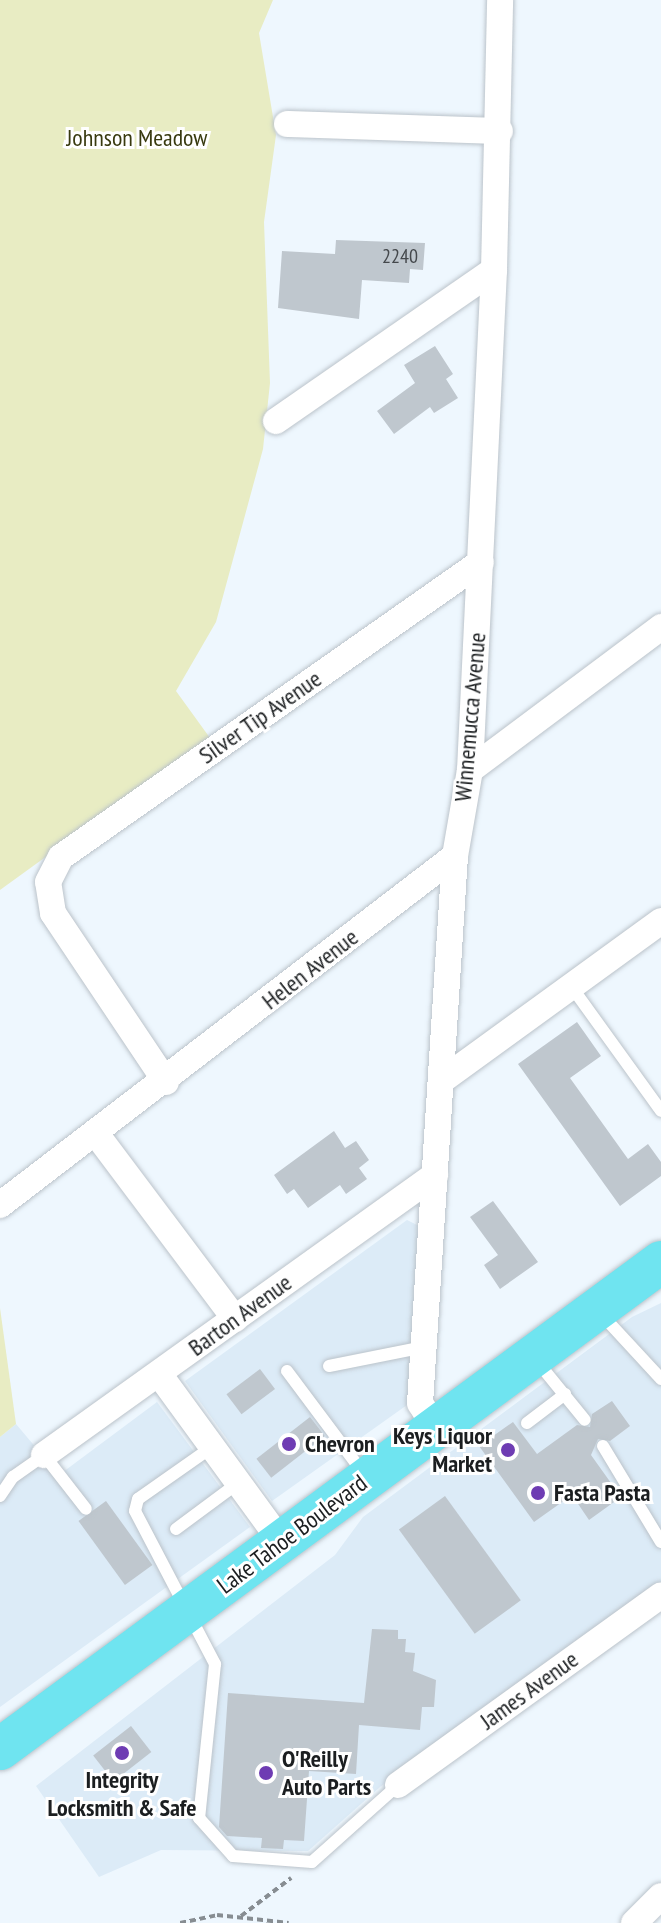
<!DOCTYPE html>
<html>
<head>
<meta charset="utf-8">
<style>
  body { margin:0 }
  #map { position:relative; width:661px; height:1923px; overflow:hidden; background:#eef7fe; font-family:"PT Sans Narrow",sans-serif }
  div>[style] { position:absolute }
  .built>* { inset:0; background:#dcebf7 }
  .green>* { inset:0; background:#e8ecc3 }
  .building>* { inset:0; background:#bfc7ce; transform-origin:0 0 }
  .path>* { height:4px; margin-top:-2px; transform-origin:0; background:repeating-linear-gradient(90deg,#878d92 0 6px,transparent 0 10px) }
  .roads { filter:drop-shadow(0 0 2px #bbc3ca) drop-shadow(0 0 2px #bbc3ca) }
  .service>* { height:12px; margin:-6px; padding:0 6px; transform-origin:6px; border-radius:6px; background:#fff }
  .minor>* { height:26px; margin:-13px; padding:0 13px; transform-origin:13px; border-radius:13px; background:#fff }
  .trunk>* { height:42px; margin:-21px; padding:0 21px; transform-origin:21px; border-radius:21px; background:#6fe4f0 }
  .dots>* { width:22px; height:22px; translate:-50% -50%; box-sizing:border-box; border:4px solid #fff; border-radius:50% }
  span { translate:-50% -50%; white-space:nowrap; text-align:center; line-height:1.15; -webkit-text-stroke:6px #fff; paint-order:stroke }
  .number-label { font-size:20px; color:#44484c }
  .number-label span { -webkit-text-stroke-width:0 }
  .park-label { font-size:24px; color:#383a0f }
  .street-label { font-size:24px; color:#1b1e20 }
  .poi-label { font-size:24px; color:#1b1e20; font-weight:700 }
  .right { translate:-100% -50%; text-align:right }
  .left { translate:0 -50%; text-align:left }
</style>
</head>
<body>
<div id="map">
  <div class="built">
    <div style="clip-path:polygon(407px 1220px,419px 1226px,407px 1405px,272px 1501px,185px 1381px)"></div>
    <div style="clip-path:polygon(661px 1303px,661px 1585px,380px 1787px,308px 1851px,161px 1850px,99px 1877px,36px 1786px,335px 1555px,363px 1517px,632px 1317px)"></div>
    <div style="clip-path:polygon(157px 1402px,250px 1527px,0 1707px,0 1437px,16px 1424px,59px 1475px)"></div>
  </div>
  <div class="green">
    <div style="clip-path:polygon(0 0,273px 0,259px 33px,276px 135px,264px 222px,270px 383px,263px 449px,216px 622px,176px 691px,210px 738px,0 890px)"></div>
    <div style="clip-path:polygon(0 1308px,16px 1424px,0 1437px)"></div>
  </div>
  <div class="building">
    <div style="clip-path:polygon(336px 240px,425px 243px,423px 270px,410px 269px,409px 283px,362px 280px,359px 319px,278px 308px,282px 251px,335px 254px)"></div>
    <div style="clip-path:polygon(435px 346px,453px 374px,446px 379px,458px 398px,434px 413px,430px 407px,394px 434px,377px 411px,415px 383px,404px 365px)"></div>
    <div style="clip-path:polygon(577px 1022px,601px 1056px,570px 1078px,628px 1159px,648px 1144px,661px 1162px,661px 1176px,620px 1206px,518px 1064px)"></div>
    <div style="clip-path:polygon(334px 1131px,345px 1148px,356px 1141px,369px 1160px,359px 1168px,367px 1179px,346px 1194px,340px 1185px,308px 1208px,294px 1189px,287px 1194px,274px 1175px)"></div>
    <div style="clip-path:polygon(493px 1201px,538px 1262px,500px 1289px,484px 1265px,498px 1255px,470px 1217px)"></div>
    <div style="left:260px;top:1369px;width:25px;height:42px;rotate:53deg"></div>
    <div style="clip-path:polygon(612px 1401px,630px 1426px,610px 1441px,598px 1439px,591px 1455px,621px 1497px,589px 1520px,572px 1495px,534px 1522px,479px 1446px,513px 1422px,537px 1454px,577px 1425px,590px 1427px,592px 1414px)"></div>
    <div style="left:310px;top:1417px;width:24px;height:68px;rotate:52deg"></div>
    <div style="left:445px;top:1496px;width:129px;height:57px;rotate:54deg"></div>
    <div style="left:106px;top:1501px;width:79px;height:34px;rotate:54deg"></div>
    <div style="clip-path:polygon(372px 1629px,398px 1630px,398px 1639px,406px 1639px,405px 1652px,415px 1653px,413px 1671px,436px 1680px,434px 1707px,422px 1707px,420px 1730px,359px 1725px,356px 1774px,309px 1771px,304px 1841px,284px 1840px,283px 1849px,261px 1848px,262px 1838px,227px 1836px,219px 1827px,228px 1693px,364px 1703px)"></div>
    <div style="left:131px;top:1726px;width:33px;height:48px;rotate:52deg"></div>
  </div>
  <div class="path">
    <div style="left:241px;top:1916px;width:63px;rotate:-37.2deg"></div>
    <div style="left:180px;top:1923px;width:38px;rotate:-12deg"></div>
    <div style="left:217px;top:1915px;width:72px;rotate:6.3deg"></div>
  </div>
  <div class="roads">
    <div class="service">
      <div style="left:571px;top:986px;width:154px;rotate:54.2deg"></div>
      <div style="left:602px;top:1315px;width:87px;rotate:47.3deg"></div>
      <div style="left:536px;top:1360px;width:77px;rotate:50.8deg"></div>
      <div style="left:329px;top:1366px;width:97px;rotate:-11.3deg"></div>
      <div style="left:287px;top:1371px;width:129px;rotate:53.2deg"></div>
      <div style="left:527px;top:1423px;width:48px;rotate:-37.3deg"></div>
      <div style="left:603px;top:1446px;width:112px;rotate:58.9deg"></div>
      <div style="left:212px;top:1447px;width:90px;rotate:144.9deg"></div>
      <div style="left:138px;top:1499px;width:12px;rotate:104deg"></div>
      <div style="left:135px;top:1511px;width:173px;rotate:62.4deg"></div>
      <div style="left:215px;top:1664px;width:155px;rotate:95.9deg"></div>
      <div style="left:199px;top:1818px;width:51px;rotate:48.2deg"></div>
      <div style="left:233px;top:1856px;width:79px;rotate:4.3deg"></div>
      <div style="left:312px;top:1862px;width:115px;rotate:-41.8deg"></div>
      <div style="left:0;top:1496px;width:23px;rotate:-56deg"></div>
      <div style="left:13px;top:1477px;width:38px;rotate:-35deg"></div>
      <div style="left:44px;top:1455px;width:68px;rotate:52.1deg"></div>
      <div style="left:176px;top:1529px;width:77px;rotate:-36.6deg"></div>
    </div>
    <div class="minor">
      <div style="left:287px;top:124px;width:213px;rotate:1.9deg"></div>
      <div style="left:276px;top:421px;width:265px;rotate:-34.7deg"></div>
      <div style="left:470px;top:770px;width:239px;rotate:-36.8deg"></div>
      <div style="left:441px;top:1081px;width:272px;rotate:-36deg"></div>
      <div style="left:166px;top:1082px;width:203px;rotate:-123.8deg"></div>
      <div style="left:53px;top:913px;width:31px;rotate:-99deg"></div>
      <div style="left:48px;top:882px;width:28px;rotate:-63deg"></div>
      <div style="left:61px;top:857px;width:513px;rotate:-35.08deg"></div>
      <div style="left:97px;top:1135px;width:230px;rotate:53.1deg"></div>
      <div style="left:0;top:1205px;width:573px;rotate:-37.49deg"></div>
      <div style="left:159px;top:1374px;width:207px;rotate:53.9deg"></div>
      <div style="left:435px;top:1427px;width:28px;rotate:-122deg"></div>
      <div style="left:420px;top:1403px;width:548px;rotate:-86.34deg"></div>
      <div style="left:455px;top:856px;width:87px;rotate:-80.1deg"></div>
      <div style="left:470px;top:770px;width:501px;rotate:-87.25deg"></div>
      <div style="left:494px;top:270px;width:270px;rotate:-88.7deg"></div>
      <div style="left:44px;top:1455px;width:481px;rotate:-35.6deg"></div>
      <div style="left:398px;top:1785px;width:324px;rotate:-35.8deg"></div>
      <div style="left:634px;top:1923px;width:38px;rotate:-45deg"></div>
    </div>
    <div class="trunk">
      <div style="left:0;top:1749px;width:821px;rotate:-36.38deg"></div>
    </div>
  </div>
  <div class="dots">
    <div style="left:289px;top:1444px;background:#6e3cb3"></div>
    <div style="left:508px;top:1450px;background:#6e3cb3"></div>
    <div style="left:538px;top:1493px;background:#6e3cb3"></div>
    <div style="left:122px;top:1753px;background:#6e3cb3"></div>
    <div style="left:266px;top:1773px;background:#6e3cb3"></div>
  </div>
  <div class="number-label">
    <span style="left:400px;top:256px">2240</span>
  </div>
  <div class="park-label">
    <span style="left:137px;top:138px">Johnson Meadow</span>
  </div>
  <div class="street-label">
    <span style="left:260px;top:717px;rotate:-35deg">Silver Tip Avenue</span>
    <span style="left:470px;top:717px;rotate:-85deg">Winnemucca Avenue</span>
    <span style="left:310px;top:969px;rotate:-38deg">Helen Avenue</span>
    <span style="left:240px;top:1315px;rotate:-36deg">Barton Avenue</span>
    <span style="left:292px;top:1534px;rotate:-37deg">Lake Tahoe Boulevard</span>
    <span style="left:529px;top:1690px;rotate:-36deg">James Avenue</span>
  </div>
  <div class="poi-label">
    <span class="right" style="left:492px;top:1450px">Keys Liquor<br>Market</span>
    <span class="left" style="left:305px;top:1444px">Chevron</span>
    <span class="left" style="left:554px;top:1493px">Fasta Pasta</span>
    <span class="left" style="left:282px;top:1773px">O'Reilly<br>Auto Parts</span>
    <span style="left:122px;top:1794px">Integrity<br>Locksmith &amp; Safe</span>
  </div>
</div>
</body>
</html>
